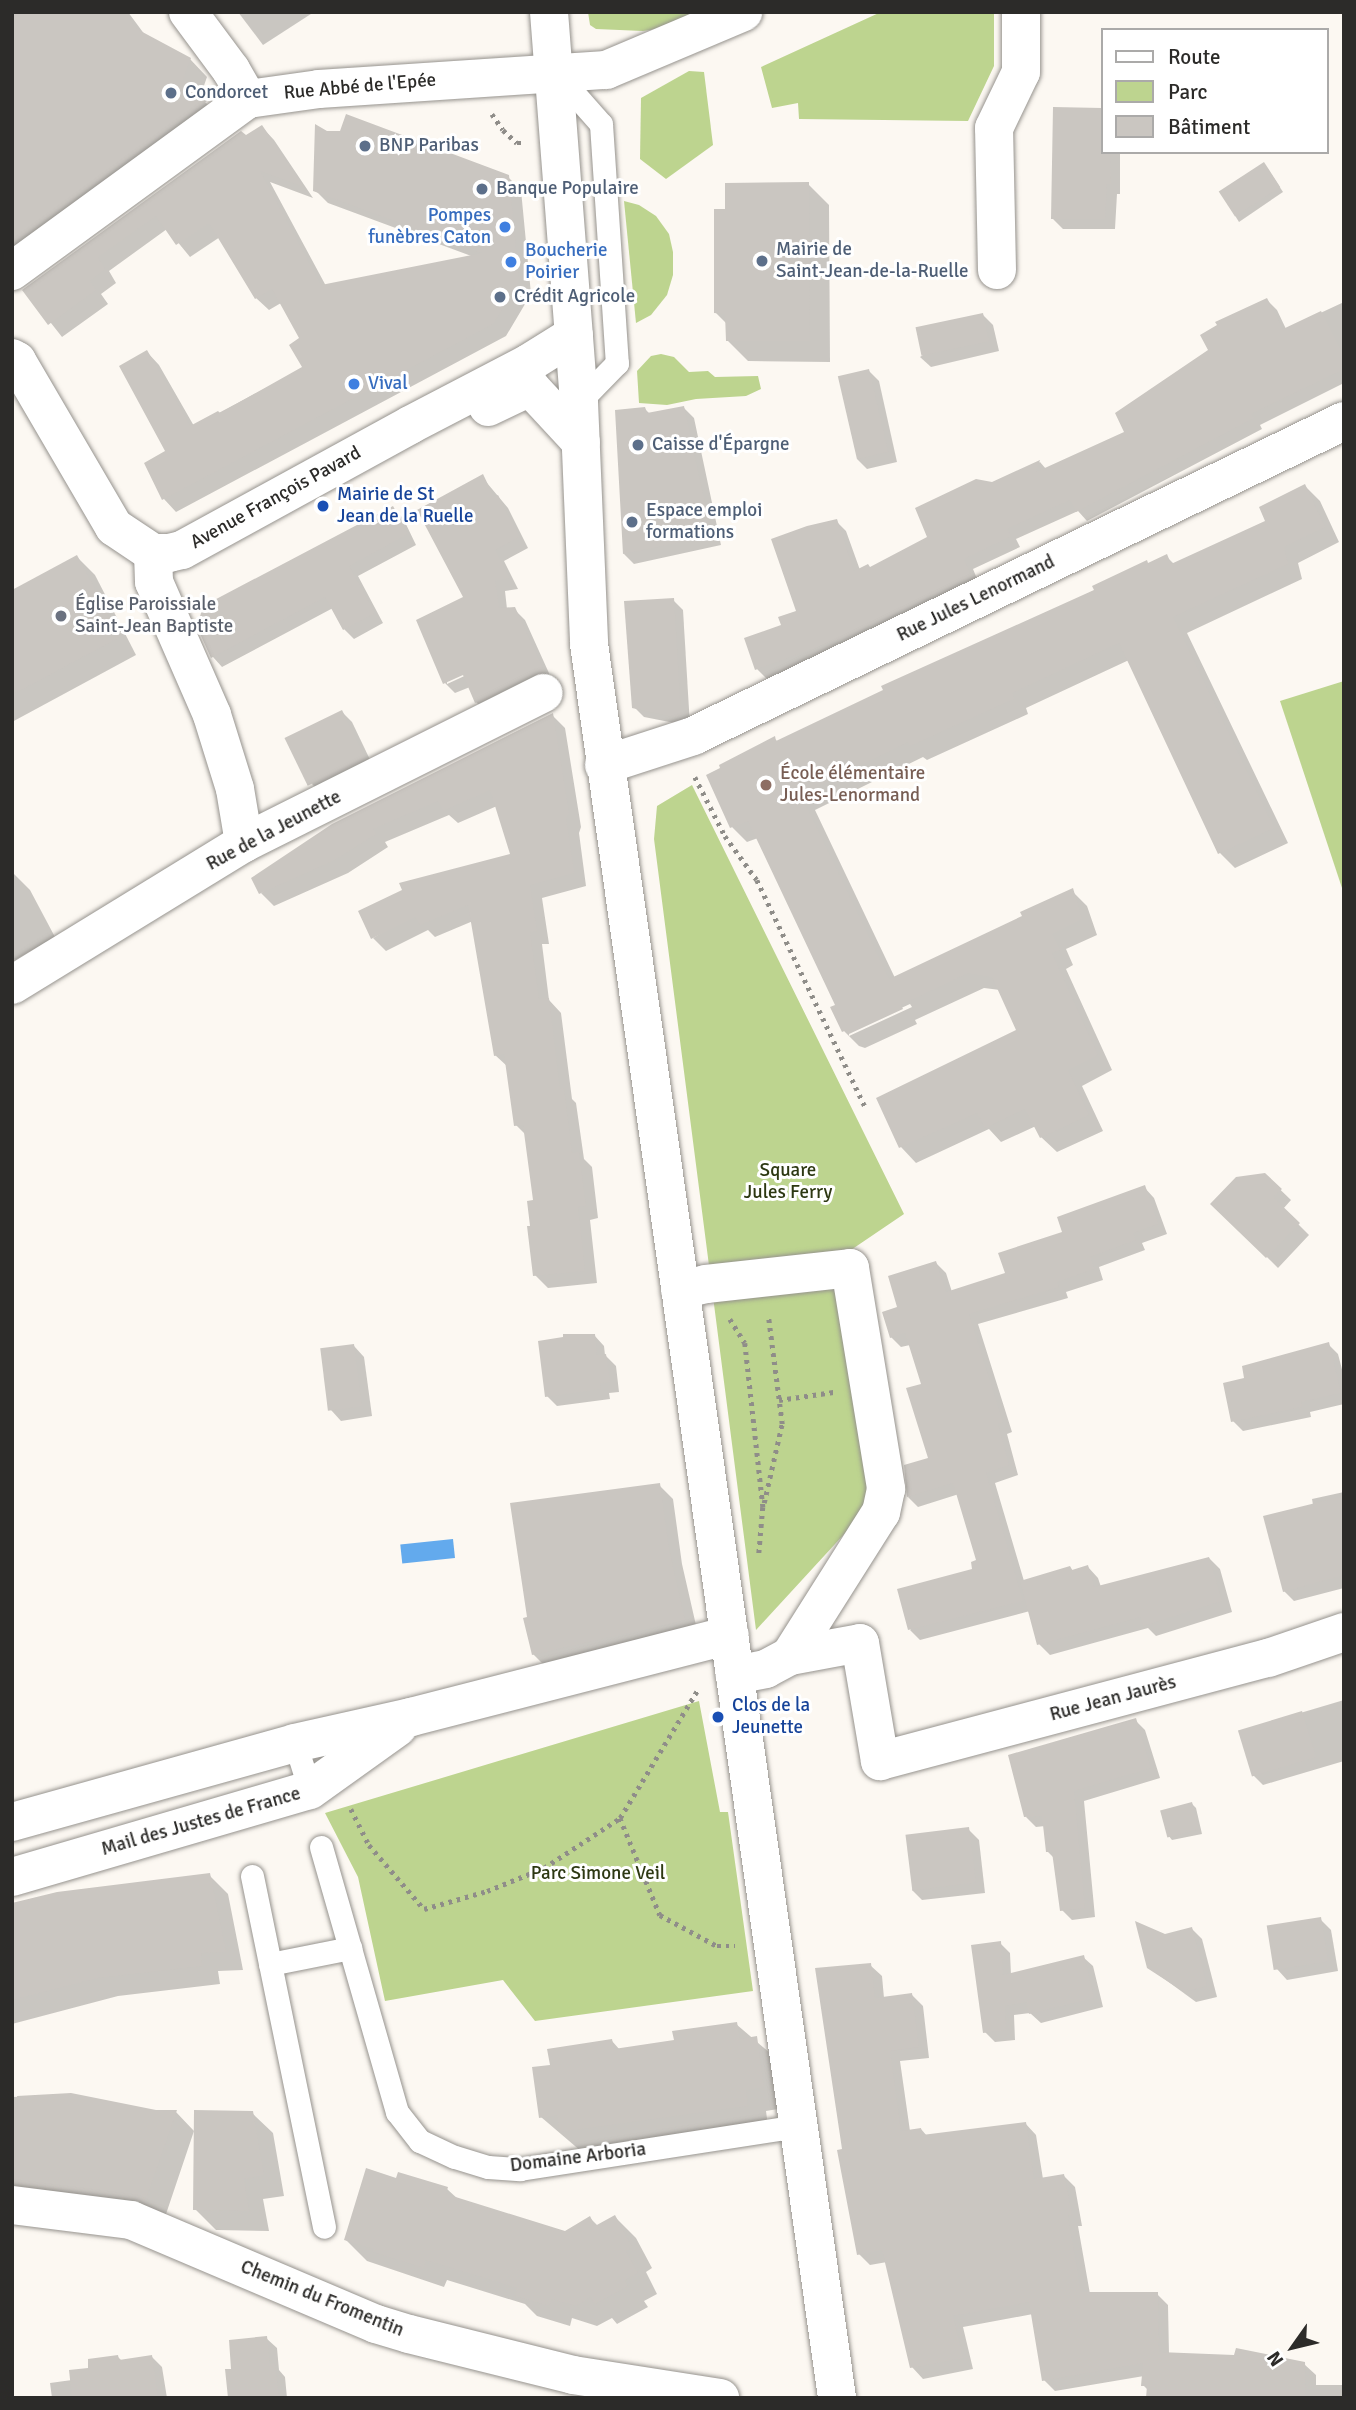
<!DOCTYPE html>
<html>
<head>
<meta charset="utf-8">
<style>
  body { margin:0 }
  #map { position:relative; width:1356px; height:2410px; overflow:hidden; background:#fcf8f2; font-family:Signika,sans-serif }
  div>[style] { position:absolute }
  .green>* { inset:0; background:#bdd48f }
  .water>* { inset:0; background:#63aaed; transform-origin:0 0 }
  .shadow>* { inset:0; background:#0003 }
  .building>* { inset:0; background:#cac6c1; transform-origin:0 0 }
  .path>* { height:4.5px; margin-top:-2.25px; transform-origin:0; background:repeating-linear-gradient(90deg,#8f8d89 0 3.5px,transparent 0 8.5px) }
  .roads { filter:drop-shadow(0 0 2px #96938e) drop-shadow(0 0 2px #96938e) }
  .lane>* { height:23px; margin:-11.5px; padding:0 11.5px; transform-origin:11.5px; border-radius:11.5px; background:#fff }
  .street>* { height:38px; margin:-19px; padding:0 19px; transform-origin:19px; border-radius:19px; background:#fff }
  .primary>* { height:38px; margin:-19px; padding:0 19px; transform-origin:19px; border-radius:19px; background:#fff }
  .dots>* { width:19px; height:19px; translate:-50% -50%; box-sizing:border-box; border:4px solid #fff; border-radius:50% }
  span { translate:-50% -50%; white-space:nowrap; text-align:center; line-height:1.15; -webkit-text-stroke:6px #fff; paint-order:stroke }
  .street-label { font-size:19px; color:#2c2b29 }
  .service-label { font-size:19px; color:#4e5e75 }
  .left { translate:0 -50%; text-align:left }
  .shop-label { font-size:19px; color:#366cbe }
  .right { translate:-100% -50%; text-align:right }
  .transit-label { font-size:19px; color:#164399 }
  .worship-label { font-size:19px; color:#5b616d }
  .education-label { font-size:19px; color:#785e54 }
  .park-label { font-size:19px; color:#2d3812 }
  .frame { position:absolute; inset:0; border:14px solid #2c2b29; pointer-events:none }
  .legend { position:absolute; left:1101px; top:28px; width:228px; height:126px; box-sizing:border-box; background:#fff; border:2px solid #abaaa9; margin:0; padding:9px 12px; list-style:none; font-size:21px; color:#2c2b29 }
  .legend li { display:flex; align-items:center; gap:14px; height:35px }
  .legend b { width:35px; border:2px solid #abaaa9 }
  .north { position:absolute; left:1258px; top:2312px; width:70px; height:70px; -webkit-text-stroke:5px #fff; paint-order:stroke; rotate:236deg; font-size:19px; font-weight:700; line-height:28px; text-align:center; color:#2c2b29 }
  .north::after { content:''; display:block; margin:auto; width:24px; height:32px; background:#2c2b29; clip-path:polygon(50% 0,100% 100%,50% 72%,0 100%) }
</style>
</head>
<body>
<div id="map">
  <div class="green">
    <div style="clip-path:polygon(588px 12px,699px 12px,664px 28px,643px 31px,596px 29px,590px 25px)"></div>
    <div style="clip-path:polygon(881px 12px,994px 12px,994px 66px,968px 121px,799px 119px,798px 103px,772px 108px,761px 67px)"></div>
    <div style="clip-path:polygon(689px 71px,704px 72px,713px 145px,666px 179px,640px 159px,641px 98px)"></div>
    <div style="clip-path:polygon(624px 201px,639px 205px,656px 216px,669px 234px,673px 252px,673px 275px,667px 295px,651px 315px,636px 323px)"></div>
    <div style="clip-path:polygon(661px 354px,674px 357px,689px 372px,708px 371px,715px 377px,758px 376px,761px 389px,746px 396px,696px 399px,667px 405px,639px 403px,637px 371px,651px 356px)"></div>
    <div style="clip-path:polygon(1344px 681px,1344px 894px,1280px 701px)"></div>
    <div style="clip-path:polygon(692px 785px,904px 1214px,845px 1254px,870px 1506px,756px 1630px,654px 839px,657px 806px)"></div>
    <div style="clip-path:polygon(699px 1701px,720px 1812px,728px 1812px,753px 1991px,535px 2021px,503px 1980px,385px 2001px,358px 1877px,325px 1813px)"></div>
  </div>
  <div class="water">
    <div style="left:453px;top:1539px;width:19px;height:53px;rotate:84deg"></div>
  </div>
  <div class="shadow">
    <div style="clip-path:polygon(95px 12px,128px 12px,145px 35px,190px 59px,207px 77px,200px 97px,223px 120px,12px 264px,12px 102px)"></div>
    <div style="clip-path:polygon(238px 12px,314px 12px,263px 45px)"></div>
    <div style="clip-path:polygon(1055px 108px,1102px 109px,1102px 152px,1120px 152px,1120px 194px,1117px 194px,1115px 229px,1063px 229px,1053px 219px)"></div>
    <div style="clip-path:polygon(262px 127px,274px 140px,313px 198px,270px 182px,326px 286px,474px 257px,328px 203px,315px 190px,327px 132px,508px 177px,521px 190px,531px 294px,506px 336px,176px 512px,164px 499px,167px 452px,147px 352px,159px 365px,194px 426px,304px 368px,302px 339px,281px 303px,269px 310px,256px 298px,220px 237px,190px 257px,167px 229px,109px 271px,116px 283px,101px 294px,108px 304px,62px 337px,25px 290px)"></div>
    <div style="clip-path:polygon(1268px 169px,1283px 192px,1239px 222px,1221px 193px)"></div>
    <div style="clip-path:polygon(808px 184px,829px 205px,830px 362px,748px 361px,727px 340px,727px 324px,716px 313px,727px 211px)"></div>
    <div style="clip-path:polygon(1267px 300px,1277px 310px,1286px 329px,1344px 302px,1344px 383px,1260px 425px,1262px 429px,1087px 521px,1078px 511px,1016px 539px,1020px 547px,973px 569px,980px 586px,767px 679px,757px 669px,783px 626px,798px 613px,836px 521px,846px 531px,860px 570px,870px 569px,930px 538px,992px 484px,1040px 462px,1046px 469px,1126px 433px)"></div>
    <div style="clip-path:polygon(983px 315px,993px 325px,999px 351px,931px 367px,920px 357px)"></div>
    <div style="clip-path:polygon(869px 371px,879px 381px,897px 462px,867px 469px,857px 459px)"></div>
    <div style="clip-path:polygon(684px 408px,694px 418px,721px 545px,634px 564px,624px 554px,645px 409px,650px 414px)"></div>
    <div style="clip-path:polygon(evenodd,482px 477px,508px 508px,528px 548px,504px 561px,518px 589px,505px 591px,507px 609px,514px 609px,525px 620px,553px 682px,487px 713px,476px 702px,470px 687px,455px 693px,445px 683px,466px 598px,482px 477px,470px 670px,471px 673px,447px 684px,447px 680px,470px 670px)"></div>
    <div style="clip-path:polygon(evenodd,1305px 486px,1320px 501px,1339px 542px,1298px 563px,1302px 579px,1187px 633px,1288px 843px,1235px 868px,1220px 853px,1129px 660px,1026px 708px,1028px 714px,927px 760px,923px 757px,815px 810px,895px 978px,1024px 917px,1072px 891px,1087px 906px,1097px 935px,1066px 949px,1073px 965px,1066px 969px,1112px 1070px,1082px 1086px,1103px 1131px,1057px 1152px,1041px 1137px,1036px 1126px,1001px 1142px,989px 1129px,916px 1163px,901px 1147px,878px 1099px,1019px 1031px,1000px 990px,984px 988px,915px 1020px,917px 1024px,865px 1048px,859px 1046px,844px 1031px,837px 1006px,758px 838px,747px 842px,732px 827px,774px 738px,778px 742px,1166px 556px,1175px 565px,1267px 522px,1305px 486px,910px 1004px,912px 1007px,849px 1036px,849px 1032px,910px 1004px)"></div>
    <div style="clip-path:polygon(393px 508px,403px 518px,416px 545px,358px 576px,383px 623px,354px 639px,344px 629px,333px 608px,222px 667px,213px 657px,199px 627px)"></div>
    <div style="clip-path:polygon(77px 557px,95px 575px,136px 655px,12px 722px,12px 592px)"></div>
    <div style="clip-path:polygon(673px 600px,683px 610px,690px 726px,644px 717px,634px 707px)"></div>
    <div style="clip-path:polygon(342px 712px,352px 722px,374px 768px,322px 794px,312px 784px)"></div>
    <div style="clip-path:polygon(552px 715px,565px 728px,581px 827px,579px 833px,586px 886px,542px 898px,549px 944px,542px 944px,549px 1000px,561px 1013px,572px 1099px,576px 1103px,584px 1159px,592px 1167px,598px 1218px,590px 1220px,597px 1283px,548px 1288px,535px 1275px,532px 1227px,535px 1201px,526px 1135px,516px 1125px,508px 1067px,495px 1055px,473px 921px,435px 937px,428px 930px,386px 951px,373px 938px,512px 855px,497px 806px,458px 823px,449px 815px,385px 842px,388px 847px,348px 873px,274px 906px,261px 893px)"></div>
    <div style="clip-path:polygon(14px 874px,30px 890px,55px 937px,15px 960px,12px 958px)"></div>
    <div style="clip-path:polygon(1265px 1175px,1291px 1200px,1283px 1209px,1309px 1235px,1278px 1268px,1213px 1204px)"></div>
    <div style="clip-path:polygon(1144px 1187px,1154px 1198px,1167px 1234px,1142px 1243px,1145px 1250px,1099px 1267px,1103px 1280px,1066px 1292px,1068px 1298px,978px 1324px,1012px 1432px,1007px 1434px,1018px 1475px,995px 1483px,1024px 1581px,1070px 1567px,1073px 1571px,1088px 1567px,1098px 1578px,1101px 1587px,1209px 1558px,1220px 1569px,1232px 1612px,1156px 1636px,1148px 1628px,1050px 1655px,1039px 1644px,1030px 1611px,920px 1640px,910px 1630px,975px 1570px,979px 1562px,959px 1494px,918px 1507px,908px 1497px,931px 1459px,923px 1385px,910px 1345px,901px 1347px,891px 1337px,900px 1308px,936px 1263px,946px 1273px,952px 1292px,1007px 1274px,1064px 1233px)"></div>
    <div style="clip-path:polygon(594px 1335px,604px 1346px,605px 1355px,616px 1366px,619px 1392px,609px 1393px,610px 1399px,557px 1406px,547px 1396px)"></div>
    <div style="clip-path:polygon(1328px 1344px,1338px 1354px,1344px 1377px,1344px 1404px,1310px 1412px,1311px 1417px,1243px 1431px,1233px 1421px,1246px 1380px)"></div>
    <div style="clip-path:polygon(354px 1346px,364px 1357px,372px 1416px,341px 1421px,331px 1410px)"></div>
    <div style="clip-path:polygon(659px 1485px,673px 1499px,682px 1564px,698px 1634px,547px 1668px,533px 1654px)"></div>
    <div style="clip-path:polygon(1344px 1492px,1344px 1588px,1294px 1601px,1284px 1591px,1313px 1505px,1312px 1499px)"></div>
    <div style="clip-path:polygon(1344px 1700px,1344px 1761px,1263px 1785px,1253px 1775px,1240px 1731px)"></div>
    <div style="clip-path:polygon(1135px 1720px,1145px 1730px,1160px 1778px,1084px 1801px,1095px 1917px,1072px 1920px,1062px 1910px,1055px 1859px,1047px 1851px,1045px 1826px,1036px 1827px,1026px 1817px)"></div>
    <div style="clip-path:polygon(1191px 1803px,1196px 1808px,1202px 1834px,1172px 1840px,1168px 1835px)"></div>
    <div style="clip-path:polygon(968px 1829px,979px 1840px,985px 1893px,922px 1900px,912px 1890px)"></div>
    <div style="clip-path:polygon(209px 1875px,228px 1894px,243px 1970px,218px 1971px,220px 1984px,118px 1996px,12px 2024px,12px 1905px)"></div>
    <div style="clip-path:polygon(1320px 1919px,1331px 1930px,1338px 1971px,1287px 1980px,1277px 1969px)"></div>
    <div style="clip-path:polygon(1192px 1929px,1202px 1939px,1217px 1997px,1196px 2002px,1148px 1967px,1165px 1935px)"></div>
    <div style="clip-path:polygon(1000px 1943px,1010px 1953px,1011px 1975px,1083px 1957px,1093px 1966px,1103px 2007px,1041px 2023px,1030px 2013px,1014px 2015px,1015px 2040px,995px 2042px,985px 2032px)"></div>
    <div style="clip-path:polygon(870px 1965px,882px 1976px,884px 1998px,912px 1995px,923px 2006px,929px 2058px,900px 2061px,910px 2131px,921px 2129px,927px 2136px,1025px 2123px,1036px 2135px,1043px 2179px,1064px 2176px,1075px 2187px,1082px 2226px,1078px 2226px,1090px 2294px,1157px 2294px,1168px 2305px,1169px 2354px,1304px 2364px,1316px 2375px,1316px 2385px,1344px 2385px,1344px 2398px,1149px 2398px,1149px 2391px,1143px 2385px,1144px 2376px,1055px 2391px,1044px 2380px,1033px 2314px,963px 2327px,973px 2369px,923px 2379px,912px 2367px,887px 2262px,870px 2265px,859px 2254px,844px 2151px)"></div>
    <div style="clip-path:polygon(736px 2024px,777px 2059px,784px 2108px,766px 2111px,768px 2126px,582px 2152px,541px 2117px,552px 2067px,612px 2041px,620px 2050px,676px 2042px)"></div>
    <div style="clip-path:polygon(71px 2095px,156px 2112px,176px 2112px,194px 2131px,164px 2220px,12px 2202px,12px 2097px)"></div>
    <div style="clip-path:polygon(252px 2113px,273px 2133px,284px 2196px,263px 2199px,269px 2231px,216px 2230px,195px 2209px)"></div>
    <div style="clip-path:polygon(397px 2180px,447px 2189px,459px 2200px,566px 2233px,590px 2218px,598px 2226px,615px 2217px,636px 2238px,652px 2268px,646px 2272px,657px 2294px,644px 2301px,648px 2307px,617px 2324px,612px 2318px,597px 2326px,572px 2318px,570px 2326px,537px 2316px,525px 2304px,447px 2280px,444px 2287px,367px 2261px,346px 2240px)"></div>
    <div style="clip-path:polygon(266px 2338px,277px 2348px,279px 2370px,285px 2377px,287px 2398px,230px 2398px,233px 2370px)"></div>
    <div style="clip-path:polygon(118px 2357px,122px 2361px,152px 2357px,162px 2367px,167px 2398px,52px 2398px,50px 2383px,72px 2380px)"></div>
  </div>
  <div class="building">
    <div style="clip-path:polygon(12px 12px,126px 12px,135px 28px,191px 58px,183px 79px,207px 101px,12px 244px)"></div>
    <div style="clip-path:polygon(1053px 107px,1102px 108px,1102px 152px,1110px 152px,1111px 184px,1107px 184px,1105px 219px,1051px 219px)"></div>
    <div style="clip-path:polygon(346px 114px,509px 175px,519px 281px,493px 324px,162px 500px,144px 463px,165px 451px,119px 366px,147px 350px,190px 426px,218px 411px,220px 413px,302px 367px,289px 345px,299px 338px,272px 289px,255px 299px,209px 223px,176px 245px,156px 216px,98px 257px,105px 269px,90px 281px,96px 290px,48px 325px,22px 290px,241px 131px,246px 135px,262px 125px,304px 187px,260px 171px,321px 285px,482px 253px,313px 191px,315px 124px,327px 131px,340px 131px)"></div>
    <div style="left:1264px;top:162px;width:30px;height:54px;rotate:57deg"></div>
    <div style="clip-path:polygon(809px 182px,810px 341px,726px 341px,725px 314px,714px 313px,714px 209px,725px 209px,725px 183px)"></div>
    <div style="clip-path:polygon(1267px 298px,1283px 329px,1321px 311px,1344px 357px,1344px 369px,1251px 414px,1254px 418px,1076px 512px,1070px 500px,1007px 529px,1011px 536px,964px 559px,971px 576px,852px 634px,755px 670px,744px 638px,781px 625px,778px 617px,796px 611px,771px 539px,807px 526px,837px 519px,854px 571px,868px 564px,870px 567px,927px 537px,915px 508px,976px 479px,992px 482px,1040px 460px,1036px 472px,1124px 432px,1115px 413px,1208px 350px,1200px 335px,1217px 325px,1215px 322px)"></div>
    <div style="left:983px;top:313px;width:29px;height:69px;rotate:78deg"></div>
    <div style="left:869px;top:369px;width:85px;height:32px;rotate:77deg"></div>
    <div style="clip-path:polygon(684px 406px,712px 536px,623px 554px,615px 410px,645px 407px,647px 413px)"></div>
    <div style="clip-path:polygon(483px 474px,494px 497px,498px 495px,519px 537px,495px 550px,509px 578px,495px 581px,499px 608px,515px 607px,544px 671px,475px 703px,463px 675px,443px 684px,416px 620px,463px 597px,417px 510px)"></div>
    <div style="clip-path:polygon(1305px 484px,1325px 527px,1284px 547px,1288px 564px,1173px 617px,1274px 828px,1218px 854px,1119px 643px,1012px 693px,1014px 699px,910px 746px,908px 742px,801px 795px,889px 979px,1022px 916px,1020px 912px,1073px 888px,1082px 919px,1052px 934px,1060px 950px,1052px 953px,1098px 1055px,1068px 1070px,1089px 1115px,1040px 1138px,1025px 1109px,985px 1128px,977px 1113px,899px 1148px,876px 1098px,1016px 1030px,992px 977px,968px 973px,901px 1005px,903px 1009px,849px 1034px,847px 1030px,842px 1032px,830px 1007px,835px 1005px,748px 821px,730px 828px,706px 775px,720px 768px,719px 765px,775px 736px,776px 741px,883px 690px,881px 686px,1094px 590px,1092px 586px,1147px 560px,1148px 563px,1167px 554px,1171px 564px,1265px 521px,1259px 507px)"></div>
    <div style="clip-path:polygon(393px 506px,408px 534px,349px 566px,375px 613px,343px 630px,325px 597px,211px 658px,197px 627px,203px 606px)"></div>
    <div style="clip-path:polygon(77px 555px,120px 637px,12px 695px,12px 590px)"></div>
    <div style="clip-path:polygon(674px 598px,681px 717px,677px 718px,632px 708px,624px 601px)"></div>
    <div style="left:342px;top:710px;width:53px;height:64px;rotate:64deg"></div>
    <div style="clip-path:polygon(553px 713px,569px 813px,566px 819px,574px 873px,530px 885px,537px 931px,530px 932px,539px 999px,549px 998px,560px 1089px,564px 1088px,572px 1153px,579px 1152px,586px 1206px,578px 1207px,585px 1271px,533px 1276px,527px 1226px,530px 1226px,527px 1201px,533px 1200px,523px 1125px,514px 1126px,504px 1054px,494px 1056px,468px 905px,420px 925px,415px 917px,371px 939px,358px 911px,402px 890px,399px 883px,510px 854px,490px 790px,443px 811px,438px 801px,373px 829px,376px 834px,335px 860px,259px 894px,251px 878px,332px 824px)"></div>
    <div style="clip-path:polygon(1265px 1173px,1282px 1189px,1273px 1197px,1300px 1223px,1266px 1258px,1210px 1204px,1236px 1177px)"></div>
    <div style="clip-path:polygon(1145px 1185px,1158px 1224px,1133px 1233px,1136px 1240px,1090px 1257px,1094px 1269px,1057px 1282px,1059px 1287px,969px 1314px,1003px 1422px,998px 1424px,1009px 1465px,986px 1473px,1023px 1601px,908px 1630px,897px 1589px,972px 1569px,971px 1562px,976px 1560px,953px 1483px,907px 1497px,904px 1465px,928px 1458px,906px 1388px,921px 1384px,905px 1333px,890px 1338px,882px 1312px,897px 1307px,888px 1276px,936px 1261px,946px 1292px,1005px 1273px,998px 1253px,1062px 1232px,1057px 1217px)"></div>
    <div style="clip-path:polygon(563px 1334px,595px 1334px,597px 1355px,606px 1354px,610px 1382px,600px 1383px,601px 1389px,545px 1397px,538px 1341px,563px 1337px)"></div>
    <div style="clip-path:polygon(1329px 1342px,1341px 1393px,1301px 1402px,1302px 1407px,1231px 1422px,1223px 1383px,1244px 1378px,1242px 1366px)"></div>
    <div style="left:354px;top:1344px;width:63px;height:34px;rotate:83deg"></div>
    <div style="clip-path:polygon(660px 1483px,669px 1549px,685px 1620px,532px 1655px,523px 1618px,527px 1617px,510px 1503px)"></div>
    <div style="clip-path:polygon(1344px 1496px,1344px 1575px,1283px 1592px,1263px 1516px)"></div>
    <div style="clip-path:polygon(1209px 1557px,1222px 1601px,1143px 1626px,1141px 1617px,1037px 1645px,1020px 1581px,1070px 1566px,1072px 1570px,1088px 1565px,1094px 1587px)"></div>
    <div style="left:1302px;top:1711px;width:48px;height:67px;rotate:73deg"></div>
    <div style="clip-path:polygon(1136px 1718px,1151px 1768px,1074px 1791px,1085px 1908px,1060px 1911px,1052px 1852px,1046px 1852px,1042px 1816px,1024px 1817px,1008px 1755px)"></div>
    <div style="left:1192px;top:1802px;width:28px;height:33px;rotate:75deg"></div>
    <div style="left:969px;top:1827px;width:56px;height:64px;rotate:83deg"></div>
    <div style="clip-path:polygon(210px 1873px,226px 1952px,201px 1953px,202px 1966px,98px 1978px,12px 2000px,12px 1903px,57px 1892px)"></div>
    <div style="left:1321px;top:1917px;width:45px;height:55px;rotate:81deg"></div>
    <div style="clip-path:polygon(1135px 1921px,1165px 1934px,1192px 1927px,1207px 1986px,1184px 1992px,1147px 1968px)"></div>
    <div style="clip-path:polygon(1001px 1941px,1003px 1975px,1084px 1955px,1094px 1998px,1029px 2014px,1026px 2002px,1005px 2006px,1006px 2030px,983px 2033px,971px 1945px)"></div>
    <div style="clip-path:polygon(871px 1963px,875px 1998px,912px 1993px,919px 2047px,890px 2051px,901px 2131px,921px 2128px,922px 2135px,1026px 2122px,1034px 2179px,1064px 2174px,1072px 2215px,1068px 2216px,1081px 2292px,1158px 2292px,1159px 2352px,1234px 2355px,1236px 2348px,1305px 2362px,1306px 2398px,1146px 2398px,1147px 2386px,1141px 2386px,1143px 2363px,1042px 2381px,1029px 2302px,953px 2316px,963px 2358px,910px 2368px,882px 2250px,857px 2255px,837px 2150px,842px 2149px,815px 1968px)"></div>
    <div style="clip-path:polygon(737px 2022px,740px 2039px,757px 2036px,764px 2087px,746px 2090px,748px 2106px,560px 2132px,557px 2115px,539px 2118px,532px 2067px,550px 2065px,547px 2049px,612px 2039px,614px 2049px,674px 2040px,672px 2031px)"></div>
    <div style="clip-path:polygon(71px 2093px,156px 2110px,177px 2110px,145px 2202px,12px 2184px,12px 2109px,18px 2109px,17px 2096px)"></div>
    <div style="clip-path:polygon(194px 2110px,253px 2111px,264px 2175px,244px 2179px,249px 2211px,193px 2210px)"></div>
    <div style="clip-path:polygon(366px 2168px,396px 2178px,398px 2172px,448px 2187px,446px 2194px,565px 2231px,590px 2216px,595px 2226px,615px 2215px,632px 2247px,626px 2251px,638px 2273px,625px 2280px,628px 2286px,595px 2304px,591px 2297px,576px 2306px,552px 2299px,549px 2306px,515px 2296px,517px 2288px,426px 2260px,424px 2268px,373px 2252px,374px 2249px,344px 2240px)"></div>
    <div style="clip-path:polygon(267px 2336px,270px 2364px,275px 2364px,279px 2398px,228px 2398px,225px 2369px,231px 2369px,229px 2340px)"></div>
    <div style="clip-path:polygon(118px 2355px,119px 2360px,152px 2355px,158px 2398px,72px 2398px,69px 2370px,88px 2368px,88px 2359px)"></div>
  </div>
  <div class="path">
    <div style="left:492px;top:114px;width:19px;rotate:55deg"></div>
    <div style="left:503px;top:130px;width:19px;rotate:43deg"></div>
    <div style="left:517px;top:143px;width:4px"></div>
    <div style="left:695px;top:777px;width:66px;rotate:63deg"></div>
    <div style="left:725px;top:836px;width:54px;rotate:54deg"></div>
    <div style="left:757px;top:880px;width:250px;rotate:64.5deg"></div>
    <div style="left:730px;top:1319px;width:28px;rotate:58deg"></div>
    <div style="left:745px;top:1343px;width:165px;rotate:83.7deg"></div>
    <div style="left:763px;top:1507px;width:47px;rotate:94.9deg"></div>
    <div style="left:779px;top:1400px;width:55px;rotate:-8.4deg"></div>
    <div style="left:764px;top:1503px;width:81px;rotate:-77.2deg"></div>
    <div style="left:782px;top:1424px;width:110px;rotate:-97.3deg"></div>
    <div style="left:351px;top:1809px;width:40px;rotate:63.4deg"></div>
    <div style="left:369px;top:1845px;width:84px;rotate:49.3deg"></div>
    <div style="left:424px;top:1909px;width:66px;rotate:-15.9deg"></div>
    <div style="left:487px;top:1891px;width:61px;rotate:-22deg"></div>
    <div style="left:544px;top:1868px;width:91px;rotate:-33.3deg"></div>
    <div style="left:620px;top:1818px;width:149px;rotate:-58.8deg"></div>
    <div style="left:620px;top:1818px;width:105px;rotate:67.6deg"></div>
    <div style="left:660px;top:1915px;width:65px;rotate:28.5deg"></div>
    <div style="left:717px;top:1946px;width:18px"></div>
  </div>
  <div class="roads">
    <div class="lane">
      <div style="left:555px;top:72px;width:69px;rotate:48.5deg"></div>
      <div style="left:601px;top:124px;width:240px;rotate:86.2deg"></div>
      <div style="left:617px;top:363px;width:54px;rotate:134.3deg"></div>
      <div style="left:295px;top:1743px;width:49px;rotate:72.3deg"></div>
      <div style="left:321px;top:1847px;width:276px;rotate:74deg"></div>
      <div style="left:397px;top:2112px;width:37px;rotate:52deg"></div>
      <div style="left:420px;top:2141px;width:38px;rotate:25deg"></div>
      <div style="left:455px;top:2157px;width:34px;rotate:17deg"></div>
      <div style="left:488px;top:2167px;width:32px;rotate:4deg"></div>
      <div style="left:520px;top:2169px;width:282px;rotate:-8.8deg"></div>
      <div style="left:252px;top:1876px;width:358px;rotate:78.4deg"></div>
      <div style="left:270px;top:1964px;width:82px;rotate:-11.3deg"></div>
    </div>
    <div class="street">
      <div style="left:188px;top:12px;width:72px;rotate:53.4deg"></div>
      <div style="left:231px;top:70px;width:34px;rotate:60deg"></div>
      <div style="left:997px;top:270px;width:142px;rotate:-91.2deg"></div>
      <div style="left:994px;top:128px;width:62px;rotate:-64.3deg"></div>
      <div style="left:1021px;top:72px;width:60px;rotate:-90deg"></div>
      <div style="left:12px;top:271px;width:292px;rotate:-36.1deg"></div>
      <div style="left:248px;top:99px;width:72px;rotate:-8deg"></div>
      <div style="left:319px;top:89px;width:288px;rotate:-3.8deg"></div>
      <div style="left:606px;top:70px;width:149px;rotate:-22.9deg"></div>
      <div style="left:12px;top:358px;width:6px;rotate:31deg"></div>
      <div style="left:17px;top:361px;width:192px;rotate:59.7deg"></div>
      <div style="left:114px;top:527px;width:47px;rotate:33.7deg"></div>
      <div style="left:153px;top:553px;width:16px"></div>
      <div style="left:169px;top:553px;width:13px;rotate:-13deg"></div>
      <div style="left:182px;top:550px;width:260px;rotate:-28.7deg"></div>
      <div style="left:410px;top:425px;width:134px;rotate:-27.5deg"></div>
      <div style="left:529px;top:363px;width:53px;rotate:-31.9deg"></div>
      <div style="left:488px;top:407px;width:47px;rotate:-25.5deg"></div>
      <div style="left:530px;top:387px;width:75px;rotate:47.2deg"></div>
      <div style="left:153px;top:553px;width:29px;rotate:88deg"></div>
      <div style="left:154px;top:582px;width:145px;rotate:66.4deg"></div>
      <div style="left:212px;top:715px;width:77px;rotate:72.7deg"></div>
      <div style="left:235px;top:789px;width:55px;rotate:80.5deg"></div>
      <div style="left:604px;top:765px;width:94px;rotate:-18deg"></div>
      <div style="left:693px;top:736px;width:723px;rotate:-25.82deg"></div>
      <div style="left:12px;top:985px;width:272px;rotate:-31.5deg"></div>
      <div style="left:244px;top:843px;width:335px;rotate:-26.6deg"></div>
      <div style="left:680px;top:1290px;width:27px;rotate:-13deg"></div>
      <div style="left:706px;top:1284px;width:145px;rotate:-6.3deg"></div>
      <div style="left:850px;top:1268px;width:224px;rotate:80.7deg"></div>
      <div style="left:886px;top:1489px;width:24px;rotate:102deg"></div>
      <div style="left:881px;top:1512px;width:170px;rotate:122.3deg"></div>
      <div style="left:790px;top:1656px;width:27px;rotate:152deg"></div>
      <div style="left:766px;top:1669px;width:32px;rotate:169deg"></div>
      <div style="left:790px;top:1656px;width:71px;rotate:-10.5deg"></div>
      <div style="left:860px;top:1643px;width:120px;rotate:80.4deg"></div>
      <div style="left:880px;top:1761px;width:401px;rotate:-14.9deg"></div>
      <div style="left:1268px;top:1658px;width:80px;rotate:-18.9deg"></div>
      <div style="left:12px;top:1822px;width:294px;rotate:-15.6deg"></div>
      <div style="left:295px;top:1743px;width:119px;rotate:-12.6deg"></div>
      <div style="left:411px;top:1717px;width:329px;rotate:-14.4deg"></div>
      <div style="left:12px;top:1877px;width:310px;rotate:-16.3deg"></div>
      <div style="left:310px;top:1790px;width:108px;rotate:-35.6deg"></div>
      <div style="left:12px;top:2205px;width:120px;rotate:7.2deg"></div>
      <div style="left:131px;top:2220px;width:266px;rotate:23deg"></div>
      <div style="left:376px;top:2324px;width:34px;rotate:17deg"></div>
      <div style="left:409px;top:2334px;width:169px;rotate:14deg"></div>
      <div style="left:573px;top:2375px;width:149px;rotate:8.9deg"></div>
    </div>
    <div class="primary">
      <div style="left:549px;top:12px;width:391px;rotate:85.6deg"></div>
      <div style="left:579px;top:402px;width:242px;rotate:87.6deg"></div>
      <div style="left:589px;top:644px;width:1771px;rotate:81.95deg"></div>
    </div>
  </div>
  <div class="dots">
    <div style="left:171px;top:93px;background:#5c6f8a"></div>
    <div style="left:365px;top:146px;background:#5c6f8a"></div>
    <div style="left:482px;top:189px;background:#5c6f8a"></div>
    <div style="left:505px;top:227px;background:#3f7fe0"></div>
    <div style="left:762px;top:261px;background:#5c6f8a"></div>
    <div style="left:511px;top:262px;background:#3f7fe0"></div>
    <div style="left:500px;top:297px;background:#5c6f8a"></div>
    <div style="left:354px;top:384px;background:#3f7fe0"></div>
    <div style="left:638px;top:445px;background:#5c6f8a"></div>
    <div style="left:323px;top:506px;background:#1a4fb4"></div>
    <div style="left:632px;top:522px;background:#5c6f8a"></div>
    <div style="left:61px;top:616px;background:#6b7280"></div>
    <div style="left:766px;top:785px;background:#8d6e63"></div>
    <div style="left:718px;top:1717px;background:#1a4fb4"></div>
  </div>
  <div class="street-label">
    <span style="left:360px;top:87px;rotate:-5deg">Rue Abbé de l'Epée</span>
    <span style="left:276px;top:498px;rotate:-29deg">Avenue François Pavard</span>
    <span style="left:976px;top:599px;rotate:-26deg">Rue Jules Lenormand</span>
    <span style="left:274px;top:831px;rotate:-28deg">Rue de la Jeunette</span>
    <span style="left:1113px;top:1699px;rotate:-15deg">Rue Jean Jaurès</span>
    <span style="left:201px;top:1822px;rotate:-16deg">Mail des Justes de France</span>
    <span style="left:578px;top:2158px;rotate:-7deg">Domaine Arboria</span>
    <span style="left:322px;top:2299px;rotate:22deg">Chemin du Fromentin</span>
  </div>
  <div class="service-label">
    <span class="left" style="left:185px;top:93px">Condorcet</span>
    <span class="left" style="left:379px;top:146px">BNP Paribas</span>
    <span class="left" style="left:496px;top:189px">Banque Populaire</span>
    <span class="left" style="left:776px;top:261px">Mairie de<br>Saint-Jean-de-la-Ruelle</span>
    <span class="left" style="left:514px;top:297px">Crédit Agricole</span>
    <span class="left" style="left:652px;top:445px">Caisse d'Épargne</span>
    <span class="left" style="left:646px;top:522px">Espace emploi<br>formations</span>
  </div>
  <div class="shop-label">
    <span class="right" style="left:491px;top:227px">Pompes<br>funèbres Caton</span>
    <span class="left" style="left:525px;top:262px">Boucherie<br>Poirier</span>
    <span class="left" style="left:368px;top:384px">Vival</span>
  </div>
  <div class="transit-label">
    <span class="left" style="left:337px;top:506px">Mairie de St<br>Jean de la Ruelle</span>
    <span class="left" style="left:732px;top:1717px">Clos de la<br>Jeunette</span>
  </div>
  <div class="worship-label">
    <span class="left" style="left:75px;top:616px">Église Paroissiale<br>Saint-Jean Baptiste</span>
  </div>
  <div class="education-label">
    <span class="left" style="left:780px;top:785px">École élémentaire<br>Jules-Lenormand</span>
  </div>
  <div class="park-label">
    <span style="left:788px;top:1182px">Square<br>Jules Ferry</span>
    <span style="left:598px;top:1874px">Parc Simone Veil</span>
  </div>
  <div class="frame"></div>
  <ul class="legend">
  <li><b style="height:9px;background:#fff"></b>Route</li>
  <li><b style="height:19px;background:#bdd48f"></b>Parc</li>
  <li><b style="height:19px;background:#cac6c1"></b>Bâtiment</li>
  </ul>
  <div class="north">N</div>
</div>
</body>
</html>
